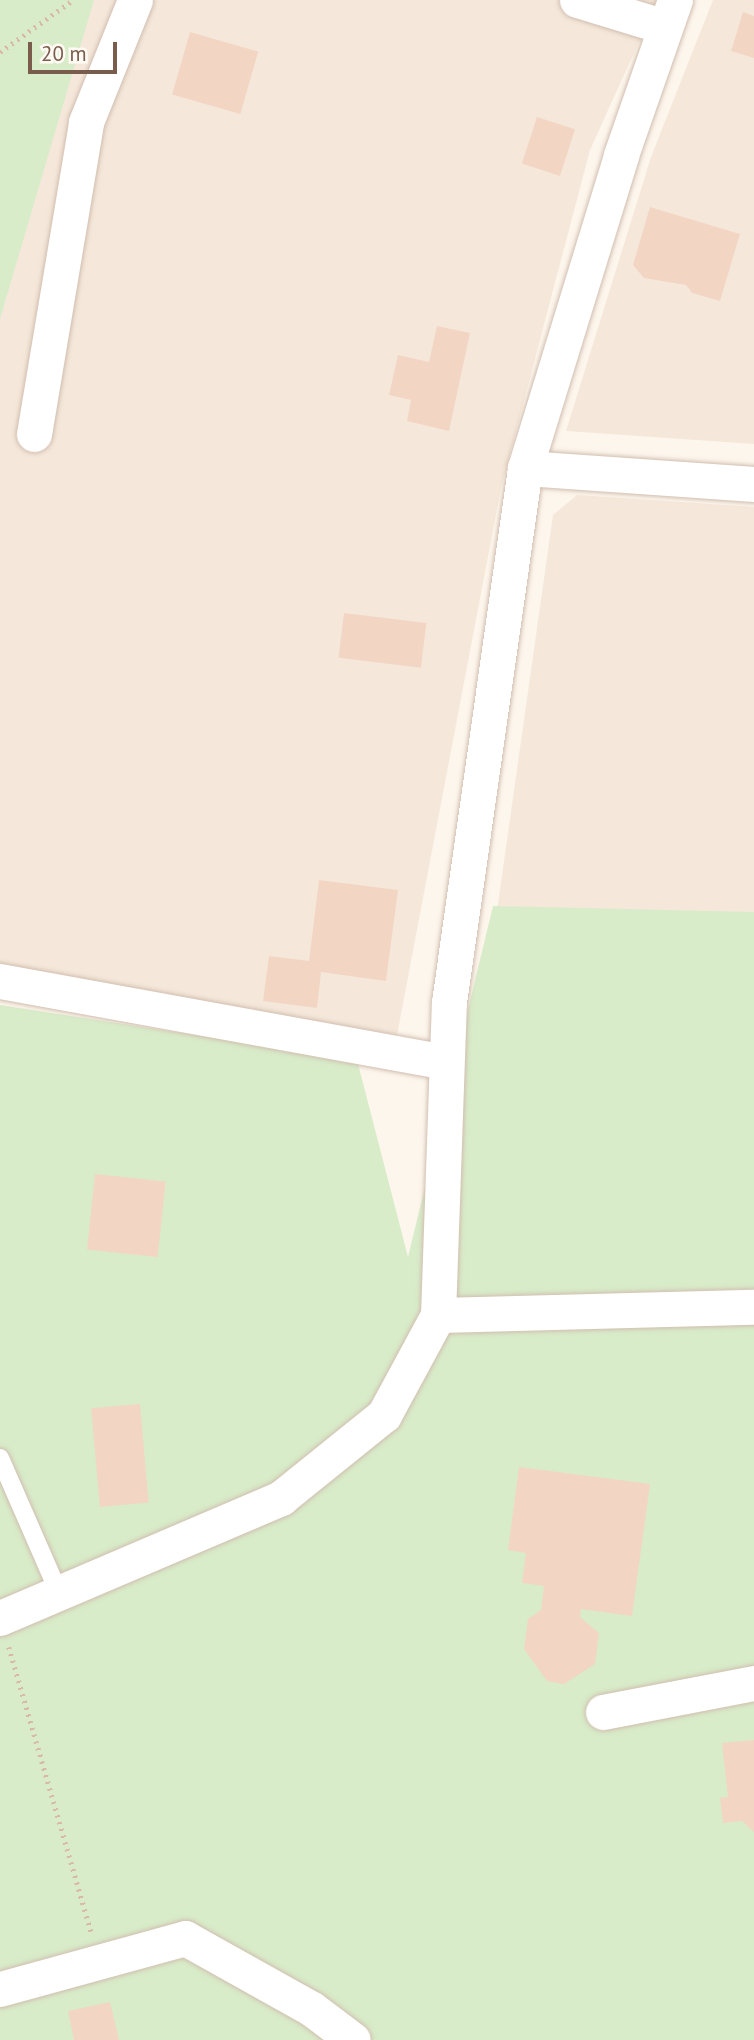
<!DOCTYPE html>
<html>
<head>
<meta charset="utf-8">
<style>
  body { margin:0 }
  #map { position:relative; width:754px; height:2040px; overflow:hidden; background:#fdf6ec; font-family:"PT Sans",sans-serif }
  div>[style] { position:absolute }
  .residential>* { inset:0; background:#f5e8da }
  .green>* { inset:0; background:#d8ecc9 }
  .building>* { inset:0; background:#f3d5c3; transform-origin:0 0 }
  .path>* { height:4.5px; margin-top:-2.25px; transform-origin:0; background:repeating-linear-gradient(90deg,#d9b8a5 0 2px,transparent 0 7px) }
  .roads { filter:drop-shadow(0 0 2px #d1beb0) drop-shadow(0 0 2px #d1beb0) }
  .service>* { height:18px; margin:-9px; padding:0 9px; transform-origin:9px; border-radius:9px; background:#fff }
  .minor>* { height:35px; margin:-17.5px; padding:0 17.5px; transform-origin:17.5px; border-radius:17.5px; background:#fff }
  span { translate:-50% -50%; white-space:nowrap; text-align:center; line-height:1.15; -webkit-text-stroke:6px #fffaf3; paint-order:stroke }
  .scale { position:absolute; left:28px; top:42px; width:89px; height:32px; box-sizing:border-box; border:4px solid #7a5c4d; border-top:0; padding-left:9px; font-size:21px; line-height:24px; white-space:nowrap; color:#7a5c4d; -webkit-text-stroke:5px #fffaf3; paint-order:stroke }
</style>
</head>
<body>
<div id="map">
  <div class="residential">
    <div style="clip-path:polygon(88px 0,658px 0,590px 150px,501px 488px,397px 1035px,0 966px,0 293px)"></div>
    <div style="clip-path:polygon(713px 0,754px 0,754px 444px,566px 431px,651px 157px)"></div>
    <div style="clip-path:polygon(577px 495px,754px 507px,754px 1270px,449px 1250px,553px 515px)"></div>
  </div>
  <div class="green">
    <div style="clip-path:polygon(0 0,94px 0,0 319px)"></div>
    <div style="clip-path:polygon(493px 906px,754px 912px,754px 2040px,0 2040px,0 1005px,357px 1060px,408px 1257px)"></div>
  </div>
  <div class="building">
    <div style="clip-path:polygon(743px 12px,754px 16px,754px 58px,731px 51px)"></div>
    <div style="left:190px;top:32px;width:71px;height:65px;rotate:16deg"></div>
    <div style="left:537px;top:117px;width:40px;height:49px;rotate:18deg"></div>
    <div style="clip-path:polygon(650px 207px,740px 234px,720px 301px,692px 293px,686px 285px,644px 278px,633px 265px)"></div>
    <div style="clip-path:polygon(437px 326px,470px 333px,449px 431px,407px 421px,411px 400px,389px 395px,398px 355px,429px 362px)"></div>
    <div style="left:344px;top:613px;width:83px;height:45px;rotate:7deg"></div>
    <div style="clip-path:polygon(319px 880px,398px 890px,386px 981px,321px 972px,317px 1008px,263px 1001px,269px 956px,309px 961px)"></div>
    <div style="left:95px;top:1174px;width:71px;height:76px;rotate:6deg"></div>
    <div style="left:140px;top:1404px;width:99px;height:49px;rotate:85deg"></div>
    <div style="clip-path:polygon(519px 1467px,650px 1484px,632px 1616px,581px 1609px,580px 1617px,599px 1633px,595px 1664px,564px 1684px,547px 1681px,524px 1649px,528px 1619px,541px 1610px,544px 1586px,522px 1583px,526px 1553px,508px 1550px)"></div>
    <div style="clip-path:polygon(754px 1740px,754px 1832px,742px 1821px,723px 1823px,720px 1798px,728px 1797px,722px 1743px)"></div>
    <div style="clip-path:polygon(110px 2002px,119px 2040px,74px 2040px,68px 2011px)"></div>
  </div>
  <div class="path">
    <div style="left:0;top:52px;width:90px;rotate:-35.5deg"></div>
    <div style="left:9px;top:1647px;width:296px;rotate:73.9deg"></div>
  </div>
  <div class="roads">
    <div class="service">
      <div style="left:0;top:1458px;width:145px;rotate:66.4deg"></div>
    </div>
    <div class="minor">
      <div style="left:577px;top:0;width:89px;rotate:17deg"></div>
      <div style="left:34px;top:434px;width:316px;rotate:-80.5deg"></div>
      <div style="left:86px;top:122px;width:131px;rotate:-68.1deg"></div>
      <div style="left:525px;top:468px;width:230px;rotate:4deg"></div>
      <div style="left:0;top:981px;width:453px;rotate:10.3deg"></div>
      <div style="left:438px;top:1315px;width:313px;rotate:-88deg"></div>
      <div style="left:449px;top:1002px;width:539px;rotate:-81.9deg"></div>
      <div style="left:525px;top:468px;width:327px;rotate:-72.9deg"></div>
      <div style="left:621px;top:155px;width:164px;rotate:-70.8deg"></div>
      <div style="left:0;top:1618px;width:306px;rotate:-23.1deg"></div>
      <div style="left:281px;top:1498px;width:132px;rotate:-38.9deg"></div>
      <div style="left:384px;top:1415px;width:114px;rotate:-61.6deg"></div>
      <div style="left:438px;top:1315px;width:316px;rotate:-1.5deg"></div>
      <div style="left:603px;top:1712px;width:154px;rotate:-10.9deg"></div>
      <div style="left:0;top:1989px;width:192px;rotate:-15.4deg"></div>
      <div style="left:185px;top:1938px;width:145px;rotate:29.2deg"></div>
      <div style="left:312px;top:2009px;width:51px;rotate:37.1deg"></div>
    </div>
  </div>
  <div class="scale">20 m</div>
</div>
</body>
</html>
